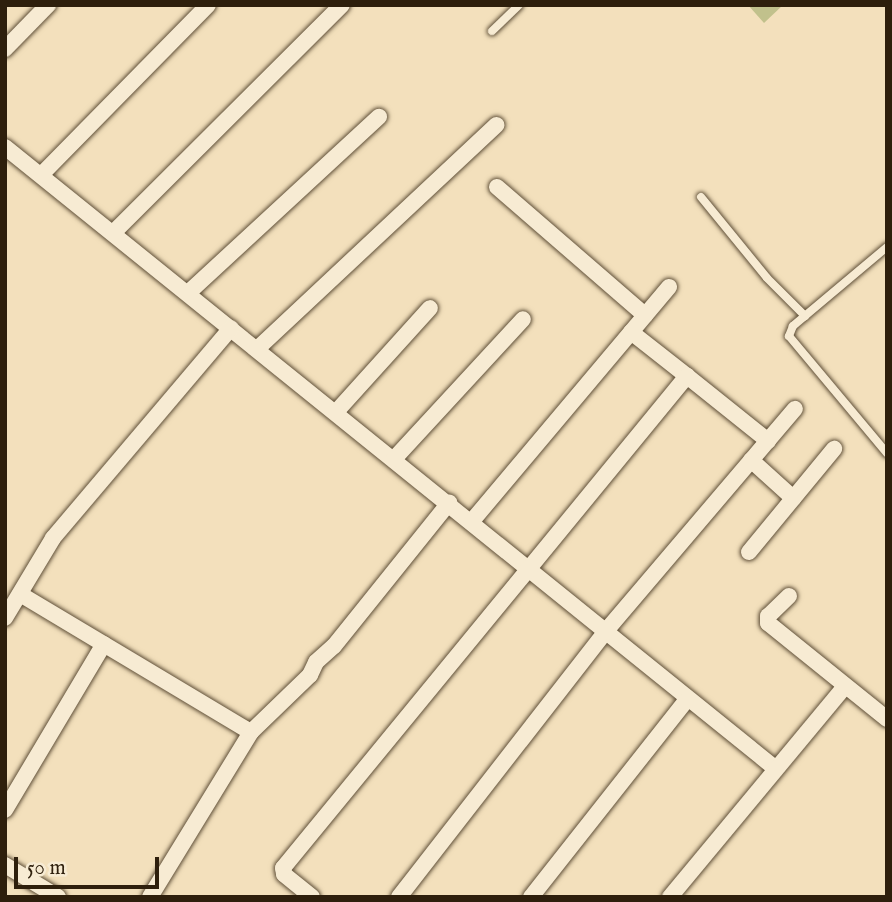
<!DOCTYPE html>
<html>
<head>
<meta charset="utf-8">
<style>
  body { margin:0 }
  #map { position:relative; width:892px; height:902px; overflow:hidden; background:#f3e0bc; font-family:"IM FELL English",serif }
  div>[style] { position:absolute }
  .green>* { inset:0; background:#c1c18c }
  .roads { filter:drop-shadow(0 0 2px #5f4f38) drop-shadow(0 0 2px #5f4f38) }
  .lane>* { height:8px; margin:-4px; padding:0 4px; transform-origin:4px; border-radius:4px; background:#f7ebd3 }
  .street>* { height:16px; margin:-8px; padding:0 8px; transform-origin:8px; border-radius:8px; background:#f7ebd3 }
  span { translate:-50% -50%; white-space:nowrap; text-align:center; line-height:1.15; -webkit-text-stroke:6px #f7ebd3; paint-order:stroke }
  .frame { position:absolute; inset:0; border:7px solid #2e1f0c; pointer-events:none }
  .scale { position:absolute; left:14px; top:857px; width:145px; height:32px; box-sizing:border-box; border:4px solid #2e1f0c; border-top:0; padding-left:9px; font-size:21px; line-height:24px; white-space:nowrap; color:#2e1f0c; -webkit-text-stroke:5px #f7ebd3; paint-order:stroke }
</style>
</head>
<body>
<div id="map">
  <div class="green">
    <div style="clip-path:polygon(748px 5px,783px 5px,764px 23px)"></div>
  </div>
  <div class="roads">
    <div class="lane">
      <div style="left:492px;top:31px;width:37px;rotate:-44deg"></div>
      <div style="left:701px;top:197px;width:104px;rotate:50.8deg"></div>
      <div style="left:767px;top:278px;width:54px;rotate:45deg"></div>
      <div style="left:887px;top:247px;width:123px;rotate:140deg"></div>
      <div style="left:793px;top:326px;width:11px;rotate:112deg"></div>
      <div style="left:789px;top:336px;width:153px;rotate:50.1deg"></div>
    </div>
    <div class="street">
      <div style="left:5px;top:49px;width:62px;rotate:-45.7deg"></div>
      <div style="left:5px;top:147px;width:989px;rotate:38.89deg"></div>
      <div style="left:41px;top:175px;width:238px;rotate:-45.5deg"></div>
      <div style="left:497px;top:187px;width:196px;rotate:40.9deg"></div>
      <div style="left:113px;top:233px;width:323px;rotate:-44.9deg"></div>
      <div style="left:188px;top:293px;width:260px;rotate:-42.7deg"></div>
      <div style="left:631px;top:332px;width:71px;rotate:38.2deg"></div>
      <div style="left:257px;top:349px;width:328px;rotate:-43.1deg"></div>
      <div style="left:336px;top:412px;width:140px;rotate:-47.9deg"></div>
      <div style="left:394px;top:459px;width:190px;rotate:-47.3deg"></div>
      <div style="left:751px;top:460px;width:57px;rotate:42.1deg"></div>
      <div style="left:472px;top:521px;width:306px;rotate:-49.9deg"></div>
      <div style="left:749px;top:552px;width:134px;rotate:-50.5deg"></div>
      <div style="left:20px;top:594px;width:269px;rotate:30.9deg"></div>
      <div style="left:789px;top:596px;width:29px;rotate:136deg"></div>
      <div style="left:768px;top:616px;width:7px;rotate:90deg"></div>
      <div style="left:768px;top:623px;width:153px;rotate:38.9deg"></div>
      <div style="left:5px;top:618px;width:93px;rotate:-59deg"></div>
      <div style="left:53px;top:538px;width:275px;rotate:-49.7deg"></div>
      <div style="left:5px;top:810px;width:193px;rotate:-59.2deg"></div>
      <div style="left:5px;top:865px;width:62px;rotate:31.1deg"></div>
      <div style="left:150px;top:897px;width:193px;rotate:-58.5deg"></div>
      <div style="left:251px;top:732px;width:82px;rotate:-44deg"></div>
      <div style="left:310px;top:675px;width:14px;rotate:-65deg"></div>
      <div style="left:316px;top:662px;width:24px;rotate:-42deg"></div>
      <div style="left:334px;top:646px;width:184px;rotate:-51.2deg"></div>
      <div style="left:312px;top:897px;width:36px;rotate:-141deg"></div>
      <div style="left:284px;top:874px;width:6px;rotate:-99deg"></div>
      <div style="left:283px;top:868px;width:637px;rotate:-50.61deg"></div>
      <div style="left:687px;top:376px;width:104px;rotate:38.7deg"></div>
      <div style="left:399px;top:897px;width:336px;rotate:-52.1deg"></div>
      <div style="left:605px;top:632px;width:293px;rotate:-49.6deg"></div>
      <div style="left:531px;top:897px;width:250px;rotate:-51.7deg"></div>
      <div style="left:670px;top:897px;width:274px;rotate:-50.3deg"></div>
    </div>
  </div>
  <div class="frame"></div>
  <div class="scale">50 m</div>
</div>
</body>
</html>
